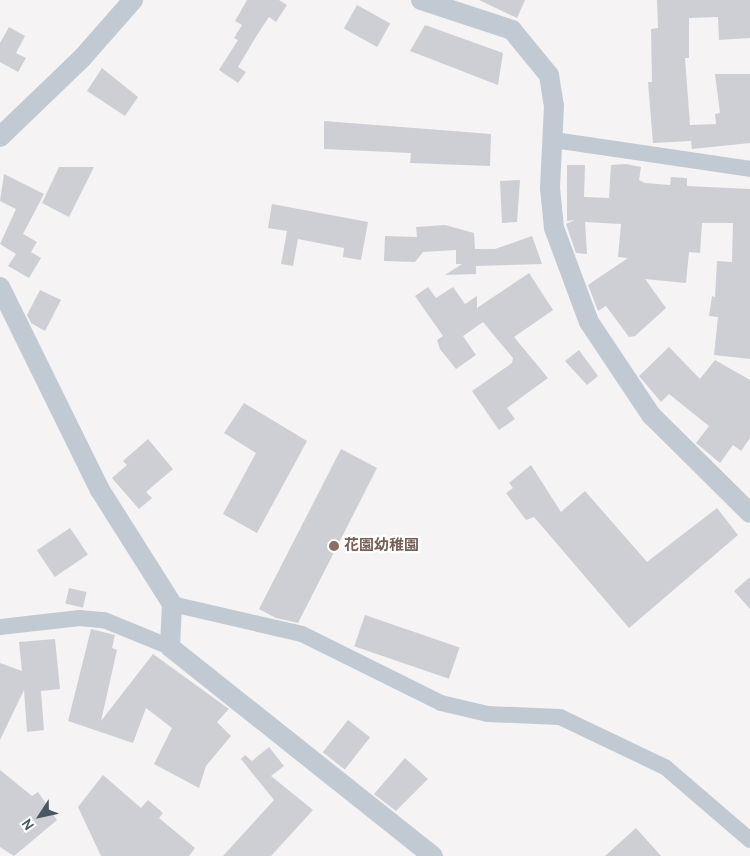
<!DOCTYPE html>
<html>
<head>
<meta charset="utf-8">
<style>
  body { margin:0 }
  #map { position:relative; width:750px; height:856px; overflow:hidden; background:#f5f3f3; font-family:Cabin,"Noto Sans JP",sans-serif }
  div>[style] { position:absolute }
  .building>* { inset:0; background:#cdcfd5; transform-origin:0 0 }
  .minor>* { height:16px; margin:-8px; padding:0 8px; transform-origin:8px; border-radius:8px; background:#c1cad2 }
  .tertiary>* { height:20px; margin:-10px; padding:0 10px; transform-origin:10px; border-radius:10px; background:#c1cad2 }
  .dots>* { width:14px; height:14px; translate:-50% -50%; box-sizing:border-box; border:2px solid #fff; border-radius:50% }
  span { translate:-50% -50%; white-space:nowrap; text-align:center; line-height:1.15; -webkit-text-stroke:4.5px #fff; paint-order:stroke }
  .education-label { font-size:15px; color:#785e54; font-weight:700 }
  .left { translate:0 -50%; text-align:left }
  .north { position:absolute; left:15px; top:791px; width:50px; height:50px; -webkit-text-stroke:4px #fff; paint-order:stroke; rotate:235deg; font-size:14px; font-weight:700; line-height:20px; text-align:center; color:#4a5661 }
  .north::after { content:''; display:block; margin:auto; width:18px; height:22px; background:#4a5661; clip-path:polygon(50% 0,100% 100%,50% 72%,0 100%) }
</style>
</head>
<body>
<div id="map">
  <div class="building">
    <div style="clip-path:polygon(247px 0,279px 0,287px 5px,276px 22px,269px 17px,257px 35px,238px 67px,246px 72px,238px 83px,219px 70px,238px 40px,234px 38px,242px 25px,235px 21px)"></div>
    <div style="clip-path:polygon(479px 0,525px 0,517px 18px)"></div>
    <div style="clip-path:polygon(657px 0,750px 0,750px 38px,719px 40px,718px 17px,689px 18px,689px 58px,685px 58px,690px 125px,716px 124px,715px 114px,720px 113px,715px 74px,750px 74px,750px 143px,692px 149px,691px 141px,653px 143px,648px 82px,652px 82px,651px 29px,658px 28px)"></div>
    <div style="left:357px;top:5px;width:38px;height:27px;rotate:29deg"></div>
    <div style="clip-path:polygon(425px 25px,503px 53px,498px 85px,410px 51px)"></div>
    <div style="clip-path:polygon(9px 27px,25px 36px,16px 53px,26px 58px,18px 72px,0 62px,0 43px)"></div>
    <div style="clip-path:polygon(102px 68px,138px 97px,125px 116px,87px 91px)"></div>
    <div style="clip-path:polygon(324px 121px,491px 134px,490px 166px,410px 163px,411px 153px,324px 149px)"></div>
    <div style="clip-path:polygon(626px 164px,641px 167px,639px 180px,645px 183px,670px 185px,671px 177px,687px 178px,687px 186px,750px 189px,750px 359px,714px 355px,718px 317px,709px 316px,712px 296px,715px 297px,717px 261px,732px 262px,733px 223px,702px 223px,700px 253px,689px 252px,686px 283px,645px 279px,666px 308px,635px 336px,629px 337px,606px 306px,598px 311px,588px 285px,628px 258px,618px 257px,621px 224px,585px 222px,587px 254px,576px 253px,566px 224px,575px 220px,567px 221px,567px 165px,585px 165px,584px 197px,609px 198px,611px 165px)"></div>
    <div style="clip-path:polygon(59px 167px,94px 167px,69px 217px,42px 203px)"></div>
    <div style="clip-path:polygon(4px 174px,44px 194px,23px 234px,37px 242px,31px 252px,41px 258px,29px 278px,8px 266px,16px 254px,0 244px,16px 209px,0 201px)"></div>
    <div style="clip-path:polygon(520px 180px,517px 222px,502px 223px,500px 181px)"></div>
    <div style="clip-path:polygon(272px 204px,368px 222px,361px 260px,343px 257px,344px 248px,298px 239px,293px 266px,281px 264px,287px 231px,268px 228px)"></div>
    <div style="clip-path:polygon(445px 225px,474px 233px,475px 249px,495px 249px,532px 236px,542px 264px,476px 266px,476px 274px,445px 275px,462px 264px,456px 264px,456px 250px,423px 252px,415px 262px,384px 261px,385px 236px,417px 237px,416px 227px)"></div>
    <div style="clip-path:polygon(529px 273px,553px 310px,514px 337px,548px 378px,507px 408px,515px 419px,499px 430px,472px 391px,512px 363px,513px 358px,483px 322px,463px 336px,476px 355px,456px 369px,440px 349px,437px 340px,443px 336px,415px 296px,428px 287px,436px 298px,453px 287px,465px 304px,477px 296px,477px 308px)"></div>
    <div style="clip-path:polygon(40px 290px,61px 300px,45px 331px,31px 323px,27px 315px)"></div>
    <div style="clip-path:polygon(669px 347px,700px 379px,715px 360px,750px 380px,750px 438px,741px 451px,733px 445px,720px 463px,696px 443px,709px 426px,669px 394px,661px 402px,639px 376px)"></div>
    <div style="clip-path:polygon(579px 350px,598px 376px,587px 385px,565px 361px)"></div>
    <div style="clip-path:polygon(244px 403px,307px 441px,257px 533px,223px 514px,256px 453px,224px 433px)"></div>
    <div style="clip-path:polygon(148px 439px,173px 469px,146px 492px,152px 498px,139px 509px,112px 478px,127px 465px,123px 461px)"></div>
    <div style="clip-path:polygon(341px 449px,377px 468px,298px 623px,276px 618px,259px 609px)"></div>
    <div style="clip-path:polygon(531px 465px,561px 512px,585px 491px,647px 562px,717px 508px,738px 535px,629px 628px,534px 517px,526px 520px,506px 493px,513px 488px,509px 483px)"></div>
    <div style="left:70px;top:528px;width:32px;height:40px;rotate:56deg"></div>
    <div style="clip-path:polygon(750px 577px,750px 609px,734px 591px)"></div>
    <div style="left:69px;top:588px;width:18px;height:16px;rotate:13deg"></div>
    <div style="left:365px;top:615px;width:100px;height:33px;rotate:19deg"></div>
    <div style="clip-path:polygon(91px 629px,115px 635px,112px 648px,117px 650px,101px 721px,153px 654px,229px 709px,217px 722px,231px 736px,206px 766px,199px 788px,154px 764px,172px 728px,146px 708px,133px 743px,68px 721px)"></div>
    <div style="clip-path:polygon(55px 639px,60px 689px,41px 691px,44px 730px,27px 732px,24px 690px,0 740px,0 663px,22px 671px,19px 642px)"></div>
    <div style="left:348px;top:720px;width:28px;height:41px;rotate:38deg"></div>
    <div style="clip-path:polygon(269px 747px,284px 766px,271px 776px,313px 810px,271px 856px,223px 856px,274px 800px,241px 759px,245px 755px,252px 761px)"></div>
    <div style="clip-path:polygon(405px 758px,428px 779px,396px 811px,374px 794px)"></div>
    <div style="clip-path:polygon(0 770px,32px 796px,38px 792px,57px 820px,14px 856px,0 847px)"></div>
    <div style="clip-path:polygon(103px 775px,141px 808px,148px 800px,163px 813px,159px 818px,195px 848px,189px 856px,101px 856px,78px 807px)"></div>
    <div style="clip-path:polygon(636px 828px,661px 856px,605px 856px)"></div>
  </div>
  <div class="minor">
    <div style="left:554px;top:140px;width:198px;rotate:8.4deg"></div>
    <div style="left:172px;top:604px;width:133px;rotate:13deg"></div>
    <div style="left:302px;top:634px;width:155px;rotate:26.4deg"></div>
    <div style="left:441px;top:703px;width:48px;rotate:13.2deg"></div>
    <div style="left:488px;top:714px;width:72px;rotate:2.4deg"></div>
    <div style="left:560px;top:717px;width:116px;rotate:25.5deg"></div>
    <div style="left:665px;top:767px;width:112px;rotate:40.7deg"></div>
    <div style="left:0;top:627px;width:80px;rotate:-6.5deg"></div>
    <div style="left:79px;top:618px;width:25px;rotate:5deg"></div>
    <div style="left:104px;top:620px;width:71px;rotate:22.2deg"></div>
  </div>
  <div class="tertiary">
    <div style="left:421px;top:0;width:96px;rotate:18.2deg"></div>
    <div style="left:512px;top:30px;width:58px;rotate:50.6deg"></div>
    <div style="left:549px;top:75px;width:31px;rotate:81deg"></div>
    <div style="left:554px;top:106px;width:82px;rotate:92.8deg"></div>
    <div style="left:550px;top:188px;width:40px;rotate:84.3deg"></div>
    <div style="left:554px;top:228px;width:100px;rotate:69.6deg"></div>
    <div style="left:589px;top:322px;width:112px;rotate:56.3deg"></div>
    <div style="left:651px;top:415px;width:139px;rotate:44.7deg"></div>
    <div style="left:0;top:137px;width:115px;rotate:-43.9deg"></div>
    <div style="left:83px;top:57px;width:76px;rotate:-48.7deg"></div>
    <div style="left:0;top:287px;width:226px;rotate:63.8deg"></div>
    <div style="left:100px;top:490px;width:135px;rotate:57.7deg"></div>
    <div style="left:172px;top:604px;width:43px;rotate:92.7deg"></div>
    <div style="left:170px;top:647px;width:336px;rotate:38.5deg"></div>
  </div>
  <div class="dots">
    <div style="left:334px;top:546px;background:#8d6e63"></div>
  </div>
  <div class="education-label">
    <span class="left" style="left:344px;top:546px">花園幼稚園</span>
  </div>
  <div class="north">N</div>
</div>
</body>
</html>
